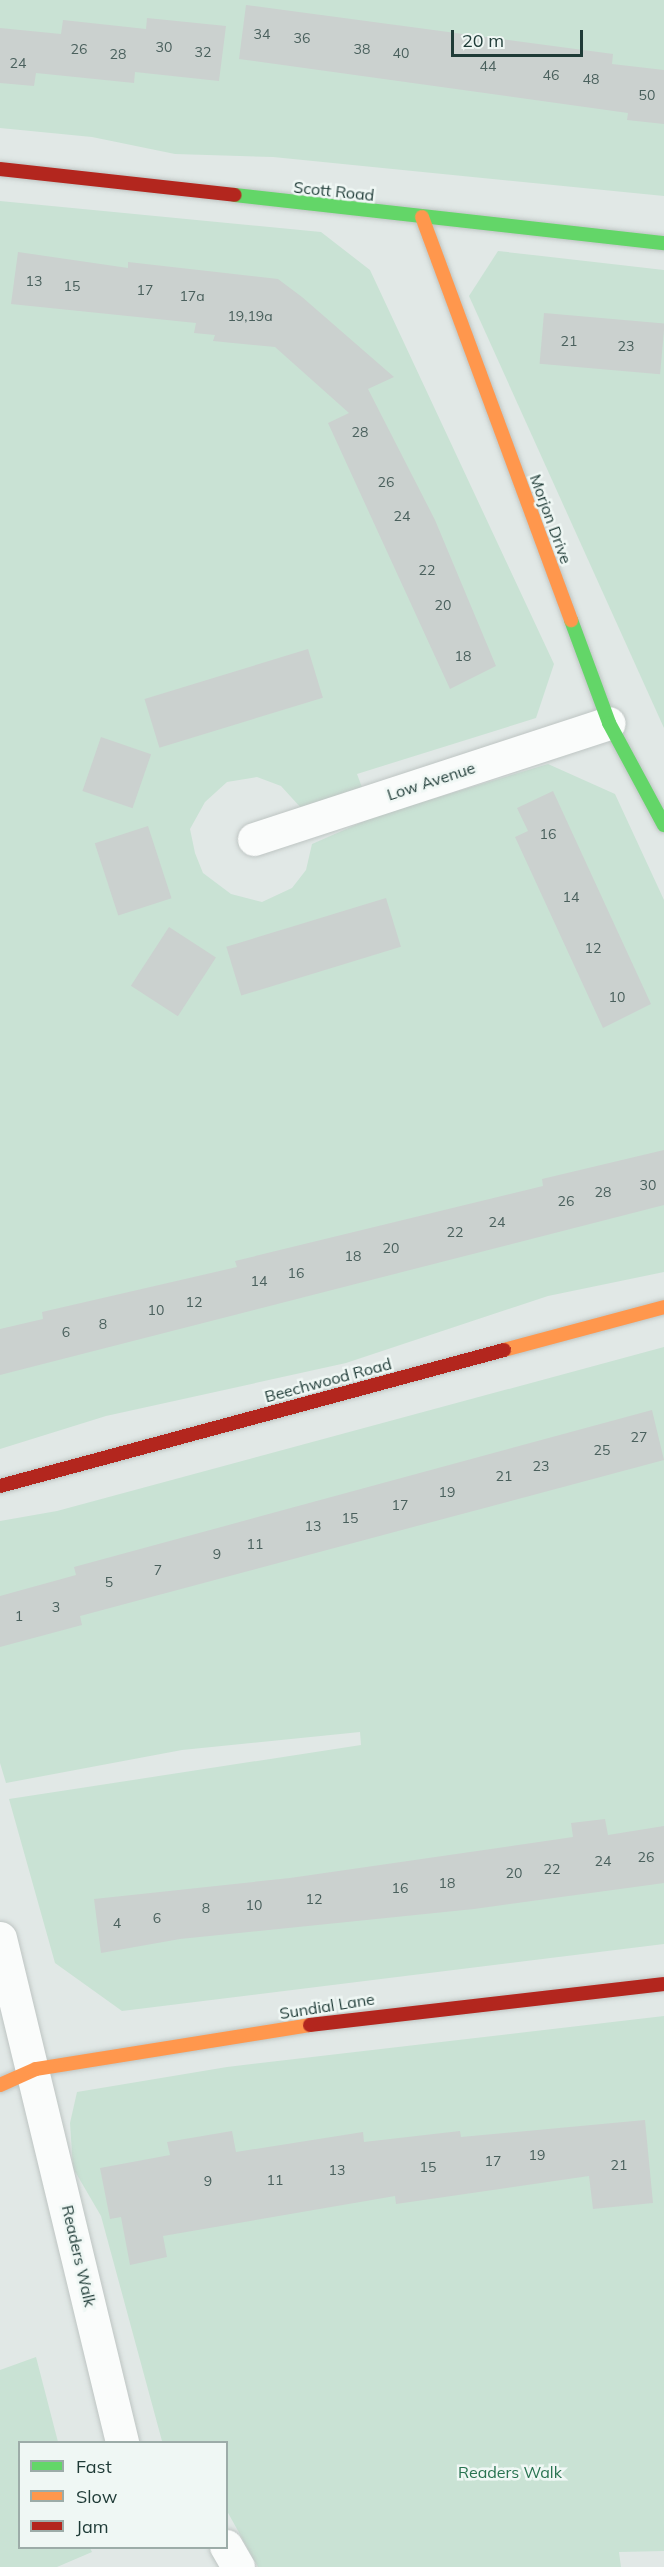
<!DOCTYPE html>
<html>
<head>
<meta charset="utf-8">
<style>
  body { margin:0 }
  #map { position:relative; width:664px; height:2567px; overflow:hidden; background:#e1e8e6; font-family:Mulish,sans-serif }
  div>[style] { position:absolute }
  .green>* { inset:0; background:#c9e2d4 }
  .building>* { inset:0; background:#cbd1cf; transform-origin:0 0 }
  .roads { filter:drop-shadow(0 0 2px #bec5c3) drop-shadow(0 0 2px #bec5c3) }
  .street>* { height:33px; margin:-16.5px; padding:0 16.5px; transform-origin:16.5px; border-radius:16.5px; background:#fafcfb }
  .fast>* { height:14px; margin:-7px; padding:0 7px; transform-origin:7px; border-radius:7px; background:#63d668 }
  .slow>* { height:14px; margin:-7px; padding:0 7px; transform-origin:7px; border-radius:7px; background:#ff974d }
  .jam>* { height:14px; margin:-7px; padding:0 7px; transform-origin:7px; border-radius:7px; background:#b3261e }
  span { translate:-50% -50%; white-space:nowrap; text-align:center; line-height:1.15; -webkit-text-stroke:5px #eff7f4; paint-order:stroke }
  .number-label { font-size:14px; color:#4a605d }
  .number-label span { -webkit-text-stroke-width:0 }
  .street-label { font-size:16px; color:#1f3b37 }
  .park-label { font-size:16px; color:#287350 }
  .legend { position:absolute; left:18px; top:2441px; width:210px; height:108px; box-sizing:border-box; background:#eff7f4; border:2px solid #9caca8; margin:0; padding:8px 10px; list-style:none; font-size:18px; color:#1f3b37 }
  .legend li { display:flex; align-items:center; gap:12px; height:30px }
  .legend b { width:30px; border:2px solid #9caca8 }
  .scale { position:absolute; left:451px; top:30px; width:132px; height:27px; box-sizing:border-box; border:3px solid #1f3b37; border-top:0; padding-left:8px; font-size:18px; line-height:21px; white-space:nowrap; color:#1f3b37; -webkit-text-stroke:4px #eff7f4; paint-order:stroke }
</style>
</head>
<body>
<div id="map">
  <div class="green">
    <div style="clip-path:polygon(0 0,664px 0,664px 196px,273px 157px,175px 154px,92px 137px,0 128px)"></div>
    <div style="clip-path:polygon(0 201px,321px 232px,370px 270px,554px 664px,536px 718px,357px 774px,363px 790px,302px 809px,281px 786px,257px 777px,227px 782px,205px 802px,190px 829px,195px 853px,203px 873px,231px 894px,262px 902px,292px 888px,306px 870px,312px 844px,376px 816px,548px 764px,615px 794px,664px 900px,664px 1272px,548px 1296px,346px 1363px,106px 1416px,0 1449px)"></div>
    <div style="clip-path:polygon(498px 251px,664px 270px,664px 728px,469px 296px)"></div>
    <div style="clip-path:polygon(664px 1347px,664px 1944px,122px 2011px,55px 1963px,9px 1799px,361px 1745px,360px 1732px,182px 1750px,6px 1783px,0 1763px,0 1521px,57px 1511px)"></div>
    <div style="clip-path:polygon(664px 2016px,664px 2551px,619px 2552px,621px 2567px,258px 2567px,227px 2511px,226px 2442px,162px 2441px,101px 2216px,73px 2168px,70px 2123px,77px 2092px,227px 2067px)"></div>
    <div style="clip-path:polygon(36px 2357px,58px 2442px,20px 2442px,20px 2548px,90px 2548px,92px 2552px,57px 2567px,0 2567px,0 2370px)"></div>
  </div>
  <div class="building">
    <div style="clip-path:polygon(246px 5px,613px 54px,612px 64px,664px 70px,664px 124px,627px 120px,628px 113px,239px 59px)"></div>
    <div style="clip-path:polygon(147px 18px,226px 26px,219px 81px,135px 72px,134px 83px,36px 73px,34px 86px,0 83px,0 28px,61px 34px,63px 20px,146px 29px)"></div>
    <div style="clip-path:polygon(18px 252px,128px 268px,128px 262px,278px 279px,302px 297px,394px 377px,368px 389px,435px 520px,496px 666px,450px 689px,328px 423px,349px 413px,275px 347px,213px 341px,215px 335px,194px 333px,196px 323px,11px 304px)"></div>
    <div style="left:544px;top:313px;width:121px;height:51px;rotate:5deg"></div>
    <div style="left:308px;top:649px;width:51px;height:171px;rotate:73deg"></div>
    <div style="left:101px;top:737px;width:53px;height:57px;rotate:19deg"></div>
    <div style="clip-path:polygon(553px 791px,651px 1004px,603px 1028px,515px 837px,528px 831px,517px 808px)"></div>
    <div style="left:148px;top:826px;width:76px;height:56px;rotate:72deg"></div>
    <div style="left:386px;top:898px;width:51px;height:167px;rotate:73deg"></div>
    <div style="left:169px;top:927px;width:56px;height:70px;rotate:33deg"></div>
    <div style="clip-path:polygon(664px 1150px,664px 1205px,0 1375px,0 1329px,43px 1319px,42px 1312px,237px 1267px,235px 1261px,543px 1186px,542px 1179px)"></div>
    <div style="clip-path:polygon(652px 1410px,664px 1460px,80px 1616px,82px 1625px,0 1647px,0 1596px,76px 1575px,74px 1567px)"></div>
    <div style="clip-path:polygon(605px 1819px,608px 1835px,664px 1826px,664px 1883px,474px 1909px,180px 1939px,101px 1953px,94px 1899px,290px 1878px,573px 1837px,571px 1823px)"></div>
    <div style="clip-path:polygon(645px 2120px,653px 2203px,593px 2209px,589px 2176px,396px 2204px,395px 2196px,163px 2236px,167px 2257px,130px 2265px,121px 2217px,110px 2219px,100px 2168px,170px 2155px,167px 2142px,232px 2131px,236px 2152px,363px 2132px,364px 2142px,460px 2131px,461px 2137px)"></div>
  </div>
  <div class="roads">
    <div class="street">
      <div style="left:254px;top:839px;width:373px;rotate:-18.1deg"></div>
      <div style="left:0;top:1938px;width:519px;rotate:76.39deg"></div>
      <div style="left:226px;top:2546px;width:24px;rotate:60deg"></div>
    </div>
    <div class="fast">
      <div style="left:235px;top:195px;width:432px;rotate:6.4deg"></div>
      <div style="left:571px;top:620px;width:110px;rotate:69.7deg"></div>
      <div style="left:609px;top:723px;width:116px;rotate:61.7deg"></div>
    </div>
    <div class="slow">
      <div style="left:422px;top:217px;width:430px;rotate:69.7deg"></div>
      <div style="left:504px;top:1350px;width:166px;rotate:-15deg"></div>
      <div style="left:0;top:2085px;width:39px;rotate:-24deg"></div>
      <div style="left:36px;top:2069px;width:278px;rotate:-9.1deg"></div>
    </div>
    <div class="jam">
      <div style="left:0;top:169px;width:236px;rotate:6.3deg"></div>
      <div style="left:0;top:1486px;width:522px;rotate:-15.1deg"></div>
      <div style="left:310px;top:2025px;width:356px;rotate:-6.6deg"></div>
    </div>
  </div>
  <div class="number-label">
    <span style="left:262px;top:34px">34</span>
    <span style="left:302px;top:38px">36</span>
    <span style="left:164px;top:47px">30</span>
    <span style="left:79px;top:49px">26</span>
    <span style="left:362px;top:49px">38</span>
    <span style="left:203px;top:52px">32</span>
    <span style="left:401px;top:53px">40</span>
    <span style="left:118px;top:54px">28</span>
    <span style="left:18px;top:63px">24</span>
    <span style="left:488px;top:66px">44</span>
    <span style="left:551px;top:75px">46</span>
    <span style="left:591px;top:79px">48</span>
    <span style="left:647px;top:95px">50</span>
    <span style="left:34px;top:281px">13</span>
    <span style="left:72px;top:286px">15</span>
    <span style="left:145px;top:290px">17</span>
    <span style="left:192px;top:296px">17a</span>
    <span style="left:250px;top:316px">19,19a</span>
    <span style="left:569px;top:341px">21</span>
    <span style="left:626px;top:346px">23</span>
    <span style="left:360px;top:432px">28</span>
    <span style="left:386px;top:482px">26</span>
    <span style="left:402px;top:516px">24</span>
    <span style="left:427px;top:570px">22</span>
    <span style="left:443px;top:605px">20</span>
    <span style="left:463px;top:656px">18</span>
    <span style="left:548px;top:834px">16</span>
    <span style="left:571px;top:897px">14</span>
    <span style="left:593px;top:948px">12</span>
    <span style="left:617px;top:997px">10</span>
    <span style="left:648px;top:1185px">30</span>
    <span style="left:603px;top:1192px">28</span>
    <span style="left:566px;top:1201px">26</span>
    <span style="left:497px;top:1222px">24</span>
    <span style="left:455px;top:1232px">22</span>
    <span style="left:391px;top:1248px">20</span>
    <span style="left:353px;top:1256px">18</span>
    <span style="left:296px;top:1273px">16</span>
    <span style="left:259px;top:1281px">14</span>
    <span style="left:194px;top:1302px">12</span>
    <span style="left:156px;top:1310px">10</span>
    <span style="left:103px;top:1324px">8</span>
    <span style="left:66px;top:1332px">6</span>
    <span style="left:639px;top:1437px">27</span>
    <span style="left:602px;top:1450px">25</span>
    <span style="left:541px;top:1466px">23</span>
    <span style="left:504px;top:1476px">21</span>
    <span style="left:447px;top:1492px">19</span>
    <span style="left:400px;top:1505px">17</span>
    <span style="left:350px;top:1518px">15</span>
    <span style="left:313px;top:1526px">13</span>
    <span style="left:255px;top:1544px">11</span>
    <span style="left:217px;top:1554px">9</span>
    <span style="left:158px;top:1570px">7</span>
    <span style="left:109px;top:1582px">5</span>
    <span style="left:56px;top:1607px">3</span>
    <span style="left:19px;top:1616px">1</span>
    <span style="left:646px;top:1857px">26</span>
    <span style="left:603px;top:1861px">24</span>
    <span style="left:552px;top:1869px">22</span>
    <span style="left:514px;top:1873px">20</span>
    <span style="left:447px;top:1883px">18</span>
    <span style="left:400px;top:1888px">16</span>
    <span style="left:314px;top:1899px">12</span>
    <span style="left:254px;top:1905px">10</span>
    <span style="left:206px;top:1908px">8</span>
    <span style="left:157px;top:1918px">6</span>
    <span style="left:117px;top:1923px">4</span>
    <span style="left:537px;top:2155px">19</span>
    <span style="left:493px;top:2161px">17</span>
    <span style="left:619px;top:2165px">21</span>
    <span style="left:428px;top:2167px">15</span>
    <span style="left:337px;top:2170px">13</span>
    <span style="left:275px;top:2180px">11</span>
    <span style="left:208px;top:2181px">9</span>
  </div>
  <div class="street-label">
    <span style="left:334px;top:191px;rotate:6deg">Scott Road</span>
    <span style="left:551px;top:519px;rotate:70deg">Morjon Drive</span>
    <span style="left:431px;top:781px;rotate:-18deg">Low Avenue</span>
    <span style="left:328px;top:1380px;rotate:-15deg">Beechwood Road</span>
    <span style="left:327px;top:2006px;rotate:-9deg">Sundial Lane</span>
    <span style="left:79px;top:2256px;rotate:77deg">Readers Walk</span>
  </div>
  <div class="park-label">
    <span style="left:510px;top:2472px">Readers Walk</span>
  </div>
  <ul class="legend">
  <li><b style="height:8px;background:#63d668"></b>Fast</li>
  <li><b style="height:8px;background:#ff974d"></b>Slow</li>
  <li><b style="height:8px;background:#b3261e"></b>Jam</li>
  </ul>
  <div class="scale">20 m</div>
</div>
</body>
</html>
